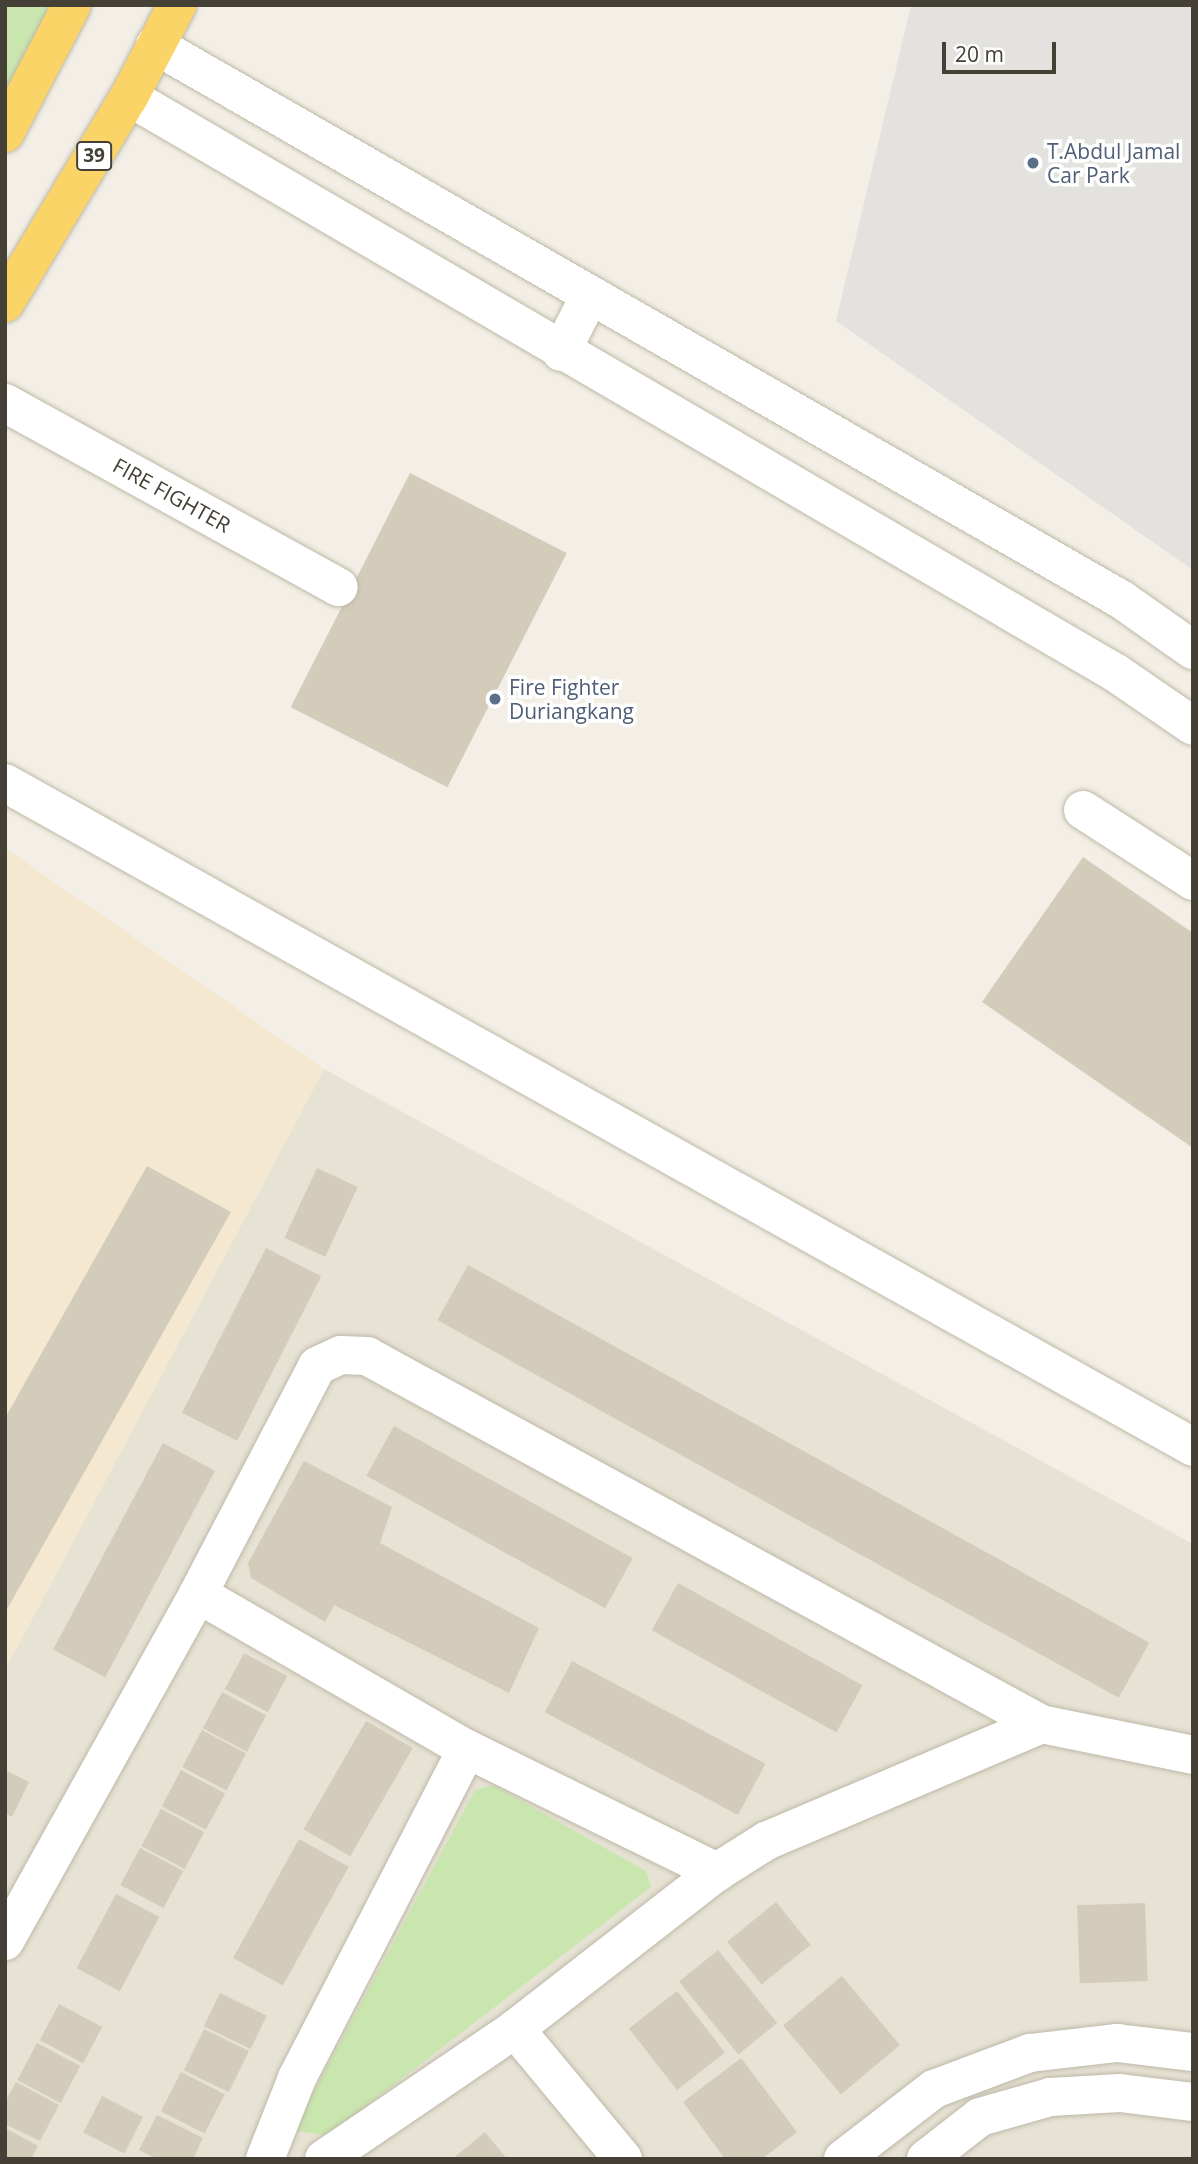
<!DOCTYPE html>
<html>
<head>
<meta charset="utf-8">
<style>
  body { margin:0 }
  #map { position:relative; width:1198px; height:2164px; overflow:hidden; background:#f3efe6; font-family:"Open Sans",sans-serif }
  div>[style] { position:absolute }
  .residential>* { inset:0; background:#e6e2d4 }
  .commercial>* { inset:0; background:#f4e8d1 }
  .green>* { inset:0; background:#cae6af }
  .parking>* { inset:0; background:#e3e2de }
  .building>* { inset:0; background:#d4ccbb; transform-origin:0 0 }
  .roads { filter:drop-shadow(0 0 2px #beb8a8) drop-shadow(0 0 2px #beb8a8) }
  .minor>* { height:38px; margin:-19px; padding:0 19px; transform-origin:19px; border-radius:19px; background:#fff }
  .highway>* { height:38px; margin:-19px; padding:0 19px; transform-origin:19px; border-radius:19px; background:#fbd468 }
  .dots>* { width:19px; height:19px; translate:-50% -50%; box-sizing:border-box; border:4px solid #fff; border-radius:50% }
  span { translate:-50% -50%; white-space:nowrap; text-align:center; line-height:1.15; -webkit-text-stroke:7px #fff; paint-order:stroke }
  .shield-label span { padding:2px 5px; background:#fff; border:2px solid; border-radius:5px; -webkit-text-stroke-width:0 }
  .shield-label { font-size:19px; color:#454035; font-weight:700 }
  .service-label { font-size:21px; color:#4e5e75 }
  .left { translate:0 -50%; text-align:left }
  .street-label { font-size:21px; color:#454035 }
  .frame { position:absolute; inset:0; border:7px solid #454035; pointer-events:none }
  .scale { position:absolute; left:942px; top:42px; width:114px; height:32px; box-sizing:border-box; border:4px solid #454035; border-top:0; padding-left:9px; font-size:21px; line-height:24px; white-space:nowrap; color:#454035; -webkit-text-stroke:5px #fff; paint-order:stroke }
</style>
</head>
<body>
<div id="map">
  <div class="residential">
    <div style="clip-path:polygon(324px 1069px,1193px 1544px,1193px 2159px,5px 2159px,5px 1670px)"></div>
  </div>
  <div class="commercial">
    <div style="clip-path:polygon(5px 848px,324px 1069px,5px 1670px)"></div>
  </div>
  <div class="green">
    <div style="clip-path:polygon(5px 5px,72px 5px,5px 130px)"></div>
    <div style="clip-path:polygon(493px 1785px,646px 1871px,651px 1887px,327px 2136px,293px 2130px,475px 1790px)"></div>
  </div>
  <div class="parking">
    <div style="clip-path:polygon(911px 5px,1193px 5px,1193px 570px,836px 321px)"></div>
  </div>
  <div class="building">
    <div style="left:410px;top:473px;width:176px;height:263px;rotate:27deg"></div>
    <div style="clip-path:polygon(1083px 857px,1193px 933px,1193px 1148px,982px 1002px)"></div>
    <div style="clip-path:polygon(147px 1166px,231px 1212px,5px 1613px,5px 1418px)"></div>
    <div style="left:317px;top:1168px;width:45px;height:77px;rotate:25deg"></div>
    <div style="left:266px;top:1248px;width:62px;height:185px;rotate:27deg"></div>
    <div style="left:468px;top:1265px;width:779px;height:63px;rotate:29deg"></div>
    <div style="left:394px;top:1426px;width:273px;height:57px;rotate:29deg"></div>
    <div style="left:163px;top:1443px;width:59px;height:234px;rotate:28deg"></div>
    <div style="clip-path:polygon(304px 1461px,392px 1507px,380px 1543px,539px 1628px,509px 1693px,334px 1605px,325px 1622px,251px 1578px,248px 1563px)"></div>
    <div style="left:678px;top:1583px;width:211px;height:54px;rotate:29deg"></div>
    <div style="left:244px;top:1653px;width:49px;height:41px;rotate:28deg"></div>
    <div style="left:572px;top:1661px;width:219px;height:58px;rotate:28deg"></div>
    <div style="left:222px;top:1692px;width:50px;height:41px;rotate:28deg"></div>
    <div style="left:366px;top:1721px;width:54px;height:125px;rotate:30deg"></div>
    <div style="left:202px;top:1730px;width:50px;height:42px;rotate:28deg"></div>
    <div style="clip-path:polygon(5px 1770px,29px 1782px,12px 1817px,5px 1813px)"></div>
    <div style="left:181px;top:1770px;width:50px;height:41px;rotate:28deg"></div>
    <div style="left:161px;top:1809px;width:49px;height:42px;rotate:28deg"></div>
    <div style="left:299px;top:1839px;width:57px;height:136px;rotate:29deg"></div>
    <div style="left:140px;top:1848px;width:49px;height:42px;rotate:28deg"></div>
    <div style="left:116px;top:1894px;width:49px;height:84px;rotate:28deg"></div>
    <div style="left:776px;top:1902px;width:55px;height:63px;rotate:51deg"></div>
    <div style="left:1145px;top:1903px;width:78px;height:68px;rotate:88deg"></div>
    <div style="left:718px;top:1950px;width:94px;height:50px;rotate:51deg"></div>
    <div style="left:842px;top:1976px;width:90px;height:77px;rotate:50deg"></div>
    <div style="left:677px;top:1991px;width:78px;height:61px;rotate:52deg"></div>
    <div style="left:220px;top:1993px;width:52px;height:37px;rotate:26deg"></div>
    <div style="left:59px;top:2004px;width:49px;height:41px;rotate:28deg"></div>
    <div style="left:204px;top:2029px;width:50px;height:46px;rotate:26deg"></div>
    <div style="left:37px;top:2043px;width:49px;height:42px;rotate:28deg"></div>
    <div style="clip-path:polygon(741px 2058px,797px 2132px,762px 2159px,725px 2159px,683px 2102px)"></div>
    <div style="left:181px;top:2072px;width:49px;height:44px;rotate:27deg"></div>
    <div style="clip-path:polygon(16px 2082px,59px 2105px,40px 2141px,5px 2124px,5px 2102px)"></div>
    <div style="left:102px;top:2096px;width:46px;height:41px;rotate:27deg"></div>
    <div style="clip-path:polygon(157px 2115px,203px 2138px,193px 2159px,157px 2159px,139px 2150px)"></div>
    <div style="clip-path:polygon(5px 2128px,38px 2146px,31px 2159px,5px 2159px)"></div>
    <div style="clip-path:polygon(485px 2132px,507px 2159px,459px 2159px,456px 2156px)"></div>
  </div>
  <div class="roads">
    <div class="minor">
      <div style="left:155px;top:45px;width:1115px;rotate:29.85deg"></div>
      <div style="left:1122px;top:600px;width:87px;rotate:35.2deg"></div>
      <div style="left:129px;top:97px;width:1143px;rotate:30.27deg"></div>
      <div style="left:1116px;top:673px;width:93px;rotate:34.5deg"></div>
      <div style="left:561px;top:352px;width:64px;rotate:-63deg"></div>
      <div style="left:5px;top:403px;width:381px;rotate:28.9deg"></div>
      <div style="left:5px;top:783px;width:1361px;rotate:29.2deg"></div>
      <div style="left:1083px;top:810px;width:131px;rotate:32.8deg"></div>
      <div style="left:198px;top:1594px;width:310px;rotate:30deg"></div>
      <div style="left:467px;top:1749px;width:279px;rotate:26.2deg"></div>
      <div style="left:5px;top:1941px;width:397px;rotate:-60.9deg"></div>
      <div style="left:198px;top:1594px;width:257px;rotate:-62.4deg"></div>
      <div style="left:317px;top:1366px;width:26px;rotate:-25deg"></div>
      <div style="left:341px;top:1355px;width:26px;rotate:2deg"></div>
      <div style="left:367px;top:1356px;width:768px;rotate:28.63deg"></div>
      <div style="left:265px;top:2159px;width:87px;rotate:-68.4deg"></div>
      <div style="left:297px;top:2078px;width:370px;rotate:-62.7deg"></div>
      <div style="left:324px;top:2159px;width:231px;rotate:-34.2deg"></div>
      <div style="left:623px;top:2159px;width:169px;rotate:-129.7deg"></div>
      <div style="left:515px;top:2029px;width:256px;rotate:-37.9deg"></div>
      <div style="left:717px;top:1872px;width:58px;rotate:-32.3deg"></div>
      <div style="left:766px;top:1841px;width:299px;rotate:-23deg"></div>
      <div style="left:1041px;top:1724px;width:155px;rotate:11.5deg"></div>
      <div style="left:843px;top:2159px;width:115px;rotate:-37.6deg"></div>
      <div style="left:934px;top:2089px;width:103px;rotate:-20.6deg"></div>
      <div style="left:1030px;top:2053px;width:88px;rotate:-6.6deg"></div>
      <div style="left:1117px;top:2043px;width:77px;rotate:6.8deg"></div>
      <div style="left:926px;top:2159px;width:68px;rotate:-37.9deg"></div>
      <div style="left:980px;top:2117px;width:73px;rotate:-15.9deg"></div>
      <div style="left:1050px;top:2097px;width:70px;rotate:-3.3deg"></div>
      <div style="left:1120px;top:2093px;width:74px;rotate:7deg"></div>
    </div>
    <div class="highway">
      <div style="left:5px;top:133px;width:144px;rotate:-62.4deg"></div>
      <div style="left:5px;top:303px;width:240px;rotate:-59deg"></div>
      <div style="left:129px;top:97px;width:104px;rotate:-62.4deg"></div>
    </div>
  </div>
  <div class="dots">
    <div style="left:1033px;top:163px;background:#5c6f8a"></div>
    <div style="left:495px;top:699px;background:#5c6f8a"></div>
  </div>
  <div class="shield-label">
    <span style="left:94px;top:156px">39</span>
  </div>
  <div class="service-label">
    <span class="left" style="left:1047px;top:163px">T.Abdul Jamal<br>Car Park</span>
    <span class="left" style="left:509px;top:699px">Fire Fighter<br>Duriangkang</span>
  </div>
  <div class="street-label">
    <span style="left:172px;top:495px;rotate:29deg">FIRE FIGHTER</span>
  </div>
  <div class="frame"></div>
  <div class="scale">20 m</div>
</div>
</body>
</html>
